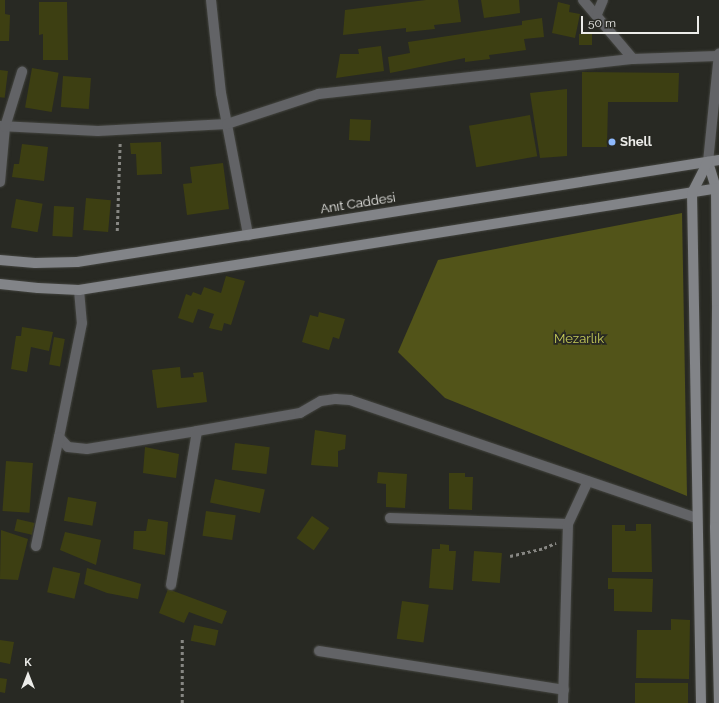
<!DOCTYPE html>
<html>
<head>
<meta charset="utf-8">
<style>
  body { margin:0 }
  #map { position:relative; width:719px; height:703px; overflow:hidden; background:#282923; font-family:Raleway,sans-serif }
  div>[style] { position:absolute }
  .green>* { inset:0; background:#525419 }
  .building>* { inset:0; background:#3d3f12; transform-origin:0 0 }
  .path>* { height:2.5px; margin-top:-1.25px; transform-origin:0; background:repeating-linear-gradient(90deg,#878783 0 3px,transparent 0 6px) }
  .roads { filter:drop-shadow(0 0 1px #43443f) drop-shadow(0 0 1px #43443f) }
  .minor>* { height:10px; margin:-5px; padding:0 5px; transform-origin:5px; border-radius:5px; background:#626366 }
  .tertiary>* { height:10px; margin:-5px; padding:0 5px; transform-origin:5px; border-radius:5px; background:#626366 }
  .secondary>* { height:10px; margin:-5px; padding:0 5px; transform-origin:5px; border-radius:5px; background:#828488 }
  .dots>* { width:11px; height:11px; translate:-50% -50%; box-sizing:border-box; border:2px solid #282923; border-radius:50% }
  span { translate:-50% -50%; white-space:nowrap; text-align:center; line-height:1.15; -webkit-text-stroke:3.5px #282923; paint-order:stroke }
  .poi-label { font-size:13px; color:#ecece9; font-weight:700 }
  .left { translate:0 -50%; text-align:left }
  .street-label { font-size:13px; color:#ecece9 }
  .park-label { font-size:13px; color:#c6cb5a }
  .north { position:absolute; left:8px; top:655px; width:40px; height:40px; -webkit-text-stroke:3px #282923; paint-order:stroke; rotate:0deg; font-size:11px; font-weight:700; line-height:16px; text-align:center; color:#ecece9 }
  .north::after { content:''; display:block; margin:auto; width:14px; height:18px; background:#ecece9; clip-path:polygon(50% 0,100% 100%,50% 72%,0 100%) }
  .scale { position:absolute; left:581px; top:16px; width:118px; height:18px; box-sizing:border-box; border:2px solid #ecece9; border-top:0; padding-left:5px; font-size:12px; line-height:14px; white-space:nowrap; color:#ecece9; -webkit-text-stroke:3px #282923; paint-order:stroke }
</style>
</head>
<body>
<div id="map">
  <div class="green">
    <div style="clip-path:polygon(682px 213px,687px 496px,445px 398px,398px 352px,438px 260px)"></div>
  </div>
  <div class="building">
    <div style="clip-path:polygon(0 0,5px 0,5px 14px,10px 15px,9px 41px,0 41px)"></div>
    <div style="clip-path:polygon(426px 0,458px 0,461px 22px,434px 25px,435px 29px,406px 32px,406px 28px,343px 35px,345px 10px)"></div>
    <div style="clip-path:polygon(481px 0,519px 0,520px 13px,484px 18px)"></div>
    <div style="clip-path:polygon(39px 2px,67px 2px,68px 60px,43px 60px,43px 34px,39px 35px)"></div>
    <div style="clip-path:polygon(558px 2px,570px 5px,569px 12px,580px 14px,575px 38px,552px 33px)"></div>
    <div style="clip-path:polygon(542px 18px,544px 37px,524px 39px,526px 50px,489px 55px,490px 59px,465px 62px,465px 58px,390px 73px,388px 57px,410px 53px,408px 42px,522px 25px,522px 21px)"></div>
    <div style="left:579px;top:34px;width:13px;height:11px"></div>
    <div style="clip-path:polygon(381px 46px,384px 71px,336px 78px,340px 54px,359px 54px,358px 49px)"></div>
    <div style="left:32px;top:68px;width:27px;height:40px;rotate:10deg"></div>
    <div style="left:0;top:70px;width:8px;height:27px;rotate:7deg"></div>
    <div style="clip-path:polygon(582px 72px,679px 73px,678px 102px,608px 102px,607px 147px,582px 147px)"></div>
    <div style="left:63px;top:76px;width:28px;height:31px;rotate:4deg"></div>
    <div style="clip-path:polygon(567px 89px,567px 156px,540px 158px,530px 93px)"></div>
    <div style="left:530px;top:115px;width:42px;height:62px;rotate:80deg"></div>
    <div style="left:350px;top:119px;width:21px;height:21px;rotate:3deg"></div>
    <div style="clip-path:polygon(161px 142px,162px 174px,137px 175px,136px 154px,131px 154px,130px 143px)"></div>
    <div style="clip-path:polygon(22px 144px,48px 147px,44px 181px,12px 177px,14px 164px,19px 164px)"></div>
    <div style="clip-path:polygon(223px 163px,229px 209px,187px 215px,183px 184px,192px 183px,190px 167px)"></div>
    <div style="left:86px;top:198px;width:25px;height:32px;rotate:5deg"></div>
    <div style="left:16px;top:199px;width:27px;height:29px;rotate:10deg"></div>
    <div style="left:54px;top:206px;width:20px;height:30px;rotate:3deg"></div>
    <div style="clip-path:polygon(226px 276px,245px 281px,231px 325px,224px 323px,222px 331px,209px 328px,214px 314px,198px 309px,193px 323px,178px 318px,186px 294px,191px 296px,193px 292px,201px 295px,204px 287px,221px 293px)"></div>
    <div style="clip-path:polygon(319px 312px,345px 319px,339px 339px,333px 337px,329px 350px,302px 342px,310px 315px,318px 317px)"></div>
    <div style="clip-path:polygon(22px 327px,53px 332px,49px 351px,31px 347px,27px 372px,11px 369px,16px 336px,21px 336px)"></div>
    <div style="left:54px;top:337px;width:11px;height:28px;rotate:10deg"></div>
    <div style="clip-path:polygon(180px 367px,181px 378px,194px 377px,193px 373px,203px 372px,207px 402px,157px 408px,152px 370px)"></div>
    <div style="clip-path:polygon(315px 430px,346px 435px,345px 449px,338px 451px,338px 467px,311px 465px)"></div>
    <div style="left:235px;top:443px;width:35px;height:27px;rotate:7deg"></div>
    <div style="clip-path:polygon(145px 447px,179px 454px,176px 478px,143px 473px)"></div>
    <div style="left:6px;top:461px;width:27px;height:50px;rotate:4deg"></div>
    <div style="clip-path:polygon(378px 472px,407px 474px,405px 508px,386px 507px,386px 484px,377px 483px)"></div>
    <div style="clip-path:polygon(449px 473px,465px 473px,465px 477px,473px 477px,472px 510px,449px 509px)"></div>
    <div style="left:215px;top:479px;width:51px;height:24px;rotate:12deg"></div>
    <div style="left:68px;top:497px;width:29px;height:24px;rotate:10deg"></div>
    <div style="left:206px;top:511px;width:30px;height:25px;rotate:8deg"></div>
    <div style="left:312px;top:516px;width:21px;height:27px;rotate:35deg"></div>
    <div style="left:17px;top:519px;width:18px;height:12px;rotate:13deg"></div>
    <div style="clip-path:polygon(148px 519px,168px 522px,165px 555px,133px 549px,134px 531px,146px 531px)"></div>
    <div style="clip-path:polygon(636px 524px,651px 524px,652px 572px,612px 572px,612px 525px,625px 525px,625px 531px,636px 531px)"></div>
    <div style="clip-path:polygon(1px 530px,28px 539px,18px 580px,0 579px)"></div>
    <div style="clip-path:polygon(65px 532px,101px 540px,96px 565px,60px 550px)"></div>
    <div style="clip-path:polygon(440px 544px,449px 545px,449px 551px,456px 551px,453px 590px,429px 588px,432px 549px,440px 549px)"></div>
    <div style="left:474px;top:551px;width:28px;height:30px;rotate:4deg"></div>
    <div style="left:53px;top:567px;width:28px;height:26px;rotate:13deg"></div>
    <div style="clip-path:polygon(87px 568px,141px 584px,138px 599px,107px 593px,84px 584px)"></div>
    <div style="clip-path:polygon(608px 578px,653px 579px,652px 612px,614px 611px,614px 589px,608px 589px)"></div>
    <div style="clip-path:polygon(168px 589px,227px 611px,222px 624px,189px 612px,184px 623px,159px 613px)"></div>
    <div style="left:402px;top:601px;width:27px;height:38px;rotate:8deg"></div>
    <div style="clip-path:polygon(671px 619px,690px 620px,689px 679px,636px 678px,637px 630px,671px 630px)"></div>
    <div style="left:194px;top:625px;width:25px;height:16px;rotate:12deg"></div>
    <div style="clip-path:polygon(0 640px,14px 642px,10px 664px,0 662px)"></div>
    <div style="clip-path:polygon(0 678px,7px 679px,5px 693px,0 692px)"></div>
    <div style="left:688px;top:683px;width:20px;height:53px;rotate:90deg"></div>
  </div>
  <div class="path">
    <div style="left:117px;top:231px;width:89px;rotate:-88.1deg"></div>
    <div style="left:510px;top:556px;width:35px;rotate:-13deg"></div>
    <div style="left:544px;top:548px;width:13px;rotate:-23deg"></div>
    <div style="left:182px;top:703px;width:65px;rotate:-90deg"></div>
  </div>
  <div class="roads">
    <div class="minor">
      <div style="left:211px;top:0;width:94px;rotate:83.9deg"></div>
      <div style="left:221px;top:93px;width:145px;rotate:79.2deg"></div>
      <div style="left:583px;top:0;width:77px;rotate:49.7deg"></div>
      <div style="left:633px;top:59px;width:84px;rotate:-2deg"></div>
      <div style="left:597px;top:14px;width:15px;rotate:-67deg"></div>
      <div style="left:0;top:126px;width:98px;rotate:2.9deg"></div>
      <div style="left:98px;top:131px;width:129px;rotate:-3.1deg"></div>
      <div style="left:227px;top:124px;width:97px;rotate:-18.1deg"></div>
      <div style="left:319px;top:94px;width:316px;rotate:-6.4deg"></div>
      <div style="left:0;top:182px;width:55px;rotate:-84.8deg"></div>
      <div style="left:5px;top:127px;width:58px;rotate:-72.8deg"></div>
      <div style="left:79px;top:290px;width:33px;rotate:85deg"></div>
      <div style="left:82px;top:323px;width:116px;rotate:101.4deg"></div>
      <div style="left:59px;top:437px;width:13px;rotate:48deg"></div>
      <div style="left:68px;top:447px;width:19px;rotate:6deg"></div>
      <div style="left:87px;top:449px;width:111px;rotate:-9.3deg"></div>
      <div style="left:197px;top:431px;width:105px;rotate:-9.9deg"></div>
      <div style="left:300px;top:413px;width:24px;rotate:-30deg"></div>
      <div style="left:321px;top:401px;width:15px;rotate:-8deg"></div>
      <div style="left:336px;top:399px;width:14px;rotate:4deg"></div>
      <div style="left:350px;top:400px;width:366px;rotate:18.8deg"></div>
      <div style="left:390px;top:518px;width:178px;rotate:1.9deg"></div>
      <div style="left:36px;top:546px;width:111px;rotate:-78.1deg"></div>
      <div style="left:171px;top:585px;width:156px;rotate:-80.4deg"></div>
      <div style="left:319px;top:651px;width:248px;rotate:9deg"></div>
      <div style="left:563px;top:703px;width:179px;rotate:-88.4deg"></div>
      <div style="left:568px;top:524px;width:47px;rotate:-65.1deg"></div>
    </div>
    <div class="tertiary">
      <div style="left:708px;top:162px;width:109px;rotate:-84.2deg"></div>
    </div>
    <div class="secondary">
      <div style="left:708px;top:162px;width:28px;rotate:73deg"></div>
      <div style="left:716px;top:189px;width:121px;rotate:89.5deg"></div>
      <div style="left:717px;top:310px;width:217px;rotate:90.5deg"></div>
      <div style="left:715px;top:527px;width:176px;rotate:88.7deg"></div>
      <div style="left:0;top:260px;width:35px;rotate:5deg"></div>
      <div style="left:35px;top:263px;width:42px;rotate:-1.4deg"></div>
      <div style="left:77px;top:262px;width:650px;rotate:-9.03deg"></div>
      <div style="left:0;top:284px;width:38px;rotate:6deg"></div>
      <div style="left:38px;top:288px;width:41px;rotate:2.8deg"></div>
      <div style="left:79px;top:290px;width:648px;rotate:-9.06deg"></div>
      <div style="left:701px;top:703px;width:510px;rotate:-91.01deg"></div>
      <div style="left:692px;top:193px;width:35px;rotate:-63deg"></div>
    </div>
  </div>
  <div class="dots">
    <div style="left:612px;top:142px;background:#8eb9fd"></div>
  </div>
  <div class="poi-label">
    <span class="left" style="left:620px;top:142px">Shell</span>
  </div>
  <div class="street-label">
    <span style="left:358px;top:204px;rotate:-9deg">Anıt Caddesi</span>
  </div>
  <div class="park-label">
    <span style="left:579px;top:339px">Mezarlık</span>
  </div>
  <div class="north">K</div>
  <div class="scale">50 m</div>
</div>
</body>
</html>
